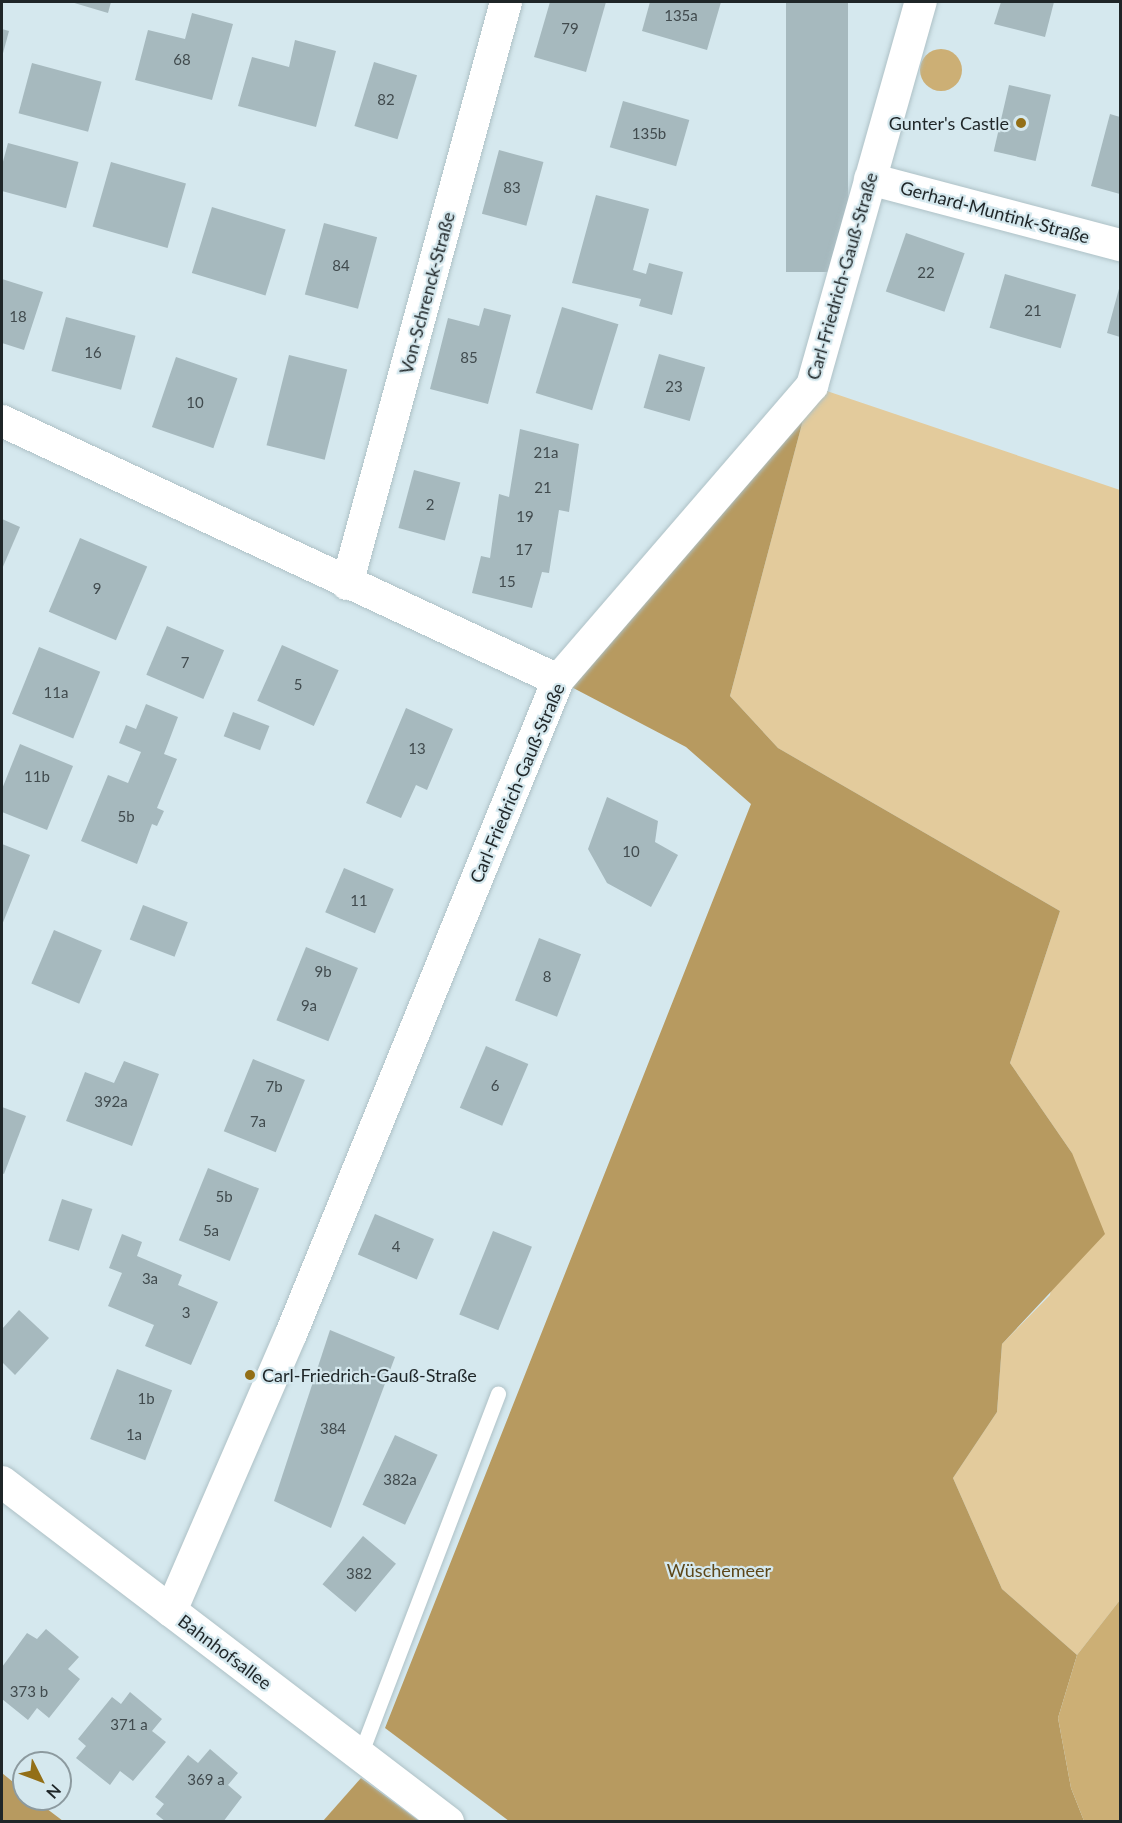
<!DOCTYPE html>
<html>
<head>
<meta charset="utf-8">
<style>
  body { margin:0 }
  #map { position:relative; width:1122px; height:1823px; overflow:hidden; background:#d5e8ee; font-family:Lato,sans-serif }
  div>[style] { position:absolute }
  .green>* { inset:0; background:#e3cb9c }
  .forest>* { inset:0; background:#b79a60 }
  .water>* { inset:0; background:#ccaf75 }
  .round { border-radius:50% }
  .building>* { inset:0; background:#a6b9be; transform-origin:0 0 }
  .roads { filter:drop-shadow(0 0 2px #aec1c6) drop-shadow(0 0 2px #aec1c6) }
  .lane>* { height:15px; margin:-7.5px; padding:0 7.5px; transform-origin:7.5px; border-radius:7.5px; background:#fff }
  .street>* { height:32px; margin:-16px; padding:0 16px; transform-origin:16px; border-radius:16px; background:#fff }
  .dots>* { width:16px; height:16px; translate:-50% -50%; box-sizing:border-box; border:3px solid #d5e8ee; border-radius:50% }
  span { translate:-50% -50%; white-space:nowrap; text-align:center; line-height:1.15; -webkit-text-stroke:4.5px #d5e8ee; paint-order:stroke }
  .number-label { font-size:15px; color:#414b4e }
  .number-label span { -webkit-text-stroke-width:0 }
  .poi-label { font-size:18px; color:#1f2628 }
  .right { translate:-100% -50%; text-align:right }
  .left { translate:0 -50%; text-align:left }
  .street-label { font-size:18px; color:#1f2628 }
  .park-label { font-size:18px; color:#5c4719 }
  .frame { position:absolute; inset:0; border:3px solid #1f2628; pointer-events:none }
  .north { position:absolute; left:12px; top:1751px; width:60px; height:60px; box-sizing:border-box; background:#d5e8ee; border:2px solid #8c9a9f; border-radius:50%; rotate:132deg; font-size:16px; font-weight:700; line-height:24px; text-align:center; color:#1f2628 }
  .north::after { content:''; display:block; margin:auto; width:21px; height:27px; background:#936f17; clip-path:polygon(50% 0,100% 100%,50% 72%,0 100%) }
</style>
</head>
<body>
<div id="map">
  <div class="green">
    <div style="clip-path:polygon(812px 386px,1120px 490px,1120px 1600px,1077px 1655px,1002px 1589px,953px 1478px,997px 1412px,1002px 1344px,1050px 1295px,1072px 1153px,1010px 1063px,1060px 911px,778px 748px,730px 696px)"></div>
  </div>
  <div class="forest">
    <div style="clip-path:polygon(812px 386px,730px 696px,778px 748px,1060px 911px,1010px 1063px,1072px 1153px,1105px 1234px,1002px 1344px,997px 1412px,953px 1478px,1002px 1589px,1077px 1655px,1058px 1718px,1071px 1788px,1084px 1821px,509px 1821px,385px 1728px,751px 804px,686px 747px,558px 680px)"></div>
    <div style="clip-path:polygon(2px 1773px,24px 1791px,24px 1799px,34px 1799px,63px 1821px,2px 1821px)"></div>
    <div style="clip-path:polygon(361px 1778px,419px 1821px,323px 1821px)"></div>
  </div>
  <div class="water">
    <div class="round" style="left:920px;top:49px;width:42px;height:42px"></div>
    <div style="clip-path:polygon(1120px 1600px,1120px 1821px,1084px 1821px,1071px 1788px,1058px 1718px,1077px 1655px)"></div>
  </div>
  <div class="building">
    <div style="clip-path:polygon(71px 2px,111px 2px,108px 13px)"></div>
    <div style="clip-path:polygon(550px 2px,606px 2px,586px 72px,534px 57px)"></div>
    <div style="clip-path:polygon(650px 2px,721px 2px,707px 50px,642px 31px)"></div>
    <div style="left:786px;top:2px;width:62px;height:270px"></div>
    <div style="clip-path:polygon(1001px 2px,1054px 2px,1045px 37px,994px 24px)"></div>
    <div style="clip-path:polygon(192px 13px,233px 24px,212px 100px,135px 80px,148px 30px,185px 39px)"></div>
    <div style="clip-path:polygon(2px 29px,9px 31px,2px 57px)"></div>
    <div style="clip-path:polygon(295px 40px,336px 51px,316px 127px,238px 106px,252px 57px,289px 67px)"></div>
    <div style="left:374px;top:62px;width:45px;height:67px;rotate:17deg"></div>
    <div style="left:32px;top:63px;width:72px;height:52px;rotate:15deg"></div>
    <div style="left:1009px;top:85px;width:43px;height:68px;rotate:13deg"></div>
    <div style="left:623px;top:101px;width:69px;height:48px;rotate:16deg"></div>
    <div style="clip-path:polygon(1110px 114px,1120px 117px,1120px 194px,1091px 186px)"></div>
    <div style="left:8px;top:143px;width:73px;height:48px;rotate:15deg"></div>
    <div style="left:499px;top:150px;width:46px;height:66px;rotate:15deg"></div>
    <div style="left:111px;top:162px;width:78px;height:67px;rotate:16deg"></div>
    <div style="clip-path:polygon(596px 195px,649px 209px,633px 270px,646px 274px,649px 263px,683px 272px,672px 315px,639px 306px,641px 299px,572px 283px)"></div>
    <div style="left:212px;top:207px;width:77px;height:69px;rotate:17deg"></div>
    <div style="left:324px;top:223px;width:55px;height:74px;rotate:15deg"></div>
    <div style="left:906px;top:233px;width:62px;height:62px;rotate:19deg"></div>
    <div style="left:1005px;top:274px;width:74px;height:56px;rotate:16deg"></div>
    <div style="clip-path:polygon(2px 279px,43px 292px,24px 350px,2px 343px)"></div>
    <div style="clip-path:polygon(1120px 285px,1120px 337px,1107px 333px)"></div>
    <div style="left:562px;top:307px;width:59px;height:90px;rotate:17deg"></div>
    <div style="clip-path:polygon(484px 308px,511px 315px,488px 404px,430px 389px,448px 318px,479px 326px)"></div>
    <div style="left:66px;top:317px;width:72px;height:56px;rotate:15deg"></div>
    <div style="left:659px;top:354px;width:48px;height:56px;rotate:16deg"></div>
    <div style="left:289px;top:355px;width:60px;height:93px;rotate:14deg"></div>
    <div style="left:176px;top:357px;width:65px;height:74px;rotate:19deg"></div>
    <div style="clip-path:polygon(520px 429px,579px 444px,569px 512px,559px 510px,549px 573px,542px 572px,532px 608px,472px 593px,481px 556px,490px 558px,499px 494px,509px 497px)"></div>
    <div style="left:414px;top:470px;width:48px;height:60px;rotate:15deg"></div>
    <div style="clip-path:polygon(2px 519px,20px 527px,2px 569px)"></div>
    <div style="left:80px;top:538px;width:73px;height:80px;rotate:23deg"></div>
    <div style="left:167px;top:626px;width:62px;height:53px;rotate:23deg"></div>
    <div style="left:282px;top:645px;width:62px;height:61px;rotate:24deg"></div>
    <div style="left:39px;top:647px;width:66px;height:72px;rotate:22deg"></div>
    <div style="clip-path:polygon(146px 704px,178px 717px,164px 754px,177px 759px,157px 808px,164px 811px,157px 826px,152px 824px,137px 864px,81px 841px,108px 775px,128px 783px,141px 752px,119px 743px,126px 725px,136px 729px)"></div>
    <div style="clip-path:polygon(406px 708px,453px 729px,427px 790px,416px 785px,401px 818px,366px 803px)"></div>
    <div style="left:233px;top:712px;width:39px;height:26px;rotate:21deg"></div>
    <div style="clip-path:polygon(20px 744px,73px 766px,47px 830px,2px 812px,2px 789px)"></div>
    <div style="clip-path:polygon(607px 797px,658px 821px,655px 842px,678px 855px,651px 907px,607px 883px,588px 849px)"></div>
    <div style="clip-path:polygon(2px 844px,30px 855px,2px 925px)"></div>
    <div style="left:344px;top:868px;width:54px;height:48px;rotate:23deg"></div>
    <div style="left:143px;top:905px;width:48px;height:37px;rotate:21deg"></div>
    <div style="left:54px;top:930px;width:52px;height:58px;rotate:23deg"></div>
    <div style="left:539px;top:938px;width:45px;height:67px;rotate:21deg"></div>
    <div style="left:306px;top:947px;width:56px;height:79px;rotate:22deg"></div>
    <div style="left:486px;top:1046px;width:46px;height:67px;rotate:23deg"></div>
    <div style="left:253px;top:1059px;width:56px;height:78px;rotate:22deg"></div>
    <div style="clip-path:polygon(124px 1061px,159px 1074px,132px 1146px,66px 1121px,85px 1072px,114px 1083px)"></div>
    <div style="clip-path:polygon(2px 1107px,26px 1116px,4px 1174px,2px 1173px)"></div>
    <div style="left:208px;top:1168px;width:55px;height:78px;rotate:22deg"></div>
    <div style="left:62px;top:1199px;width:32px;height:44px;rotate:18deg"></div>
    <div style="left:375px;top:1214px;width:64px;height:44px;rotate:23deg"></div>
    <div style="left:493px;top:1231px;width:42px;height:90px;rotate:22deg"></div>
    <div style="clip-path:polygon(122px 1234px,142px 1242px,137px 1256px,182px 1275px,178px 1285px,218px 1302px,191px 1365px,145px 1346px,154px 1325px,108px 1306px,122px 1273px,109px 1268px)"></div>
    <div style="clip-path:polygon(19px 1310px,49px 1338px,15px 1375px,2px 1362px,2px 1329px)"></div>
    <div style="clip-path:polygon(330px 1330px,395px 1357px,331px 1528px,274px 1501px)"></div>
    <div style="left:117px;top:1369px;width:59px;height:75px;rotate:21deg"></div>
    <div style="left:395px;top:1435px;width:47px;height:77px;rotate:25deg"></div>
    <div style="left:363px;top:1536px;width:43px;height:63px;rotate:40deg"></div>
    <div style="clip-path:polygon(46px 1629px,79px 1657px,68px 1669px,80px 1679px,49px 1718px,37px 1708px,28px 1720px,2px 1699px,2px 1667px,27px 1633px,37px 1639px)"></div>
    <div style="clip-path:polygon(130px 1692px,162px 1719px,152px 1731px,166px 1742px,133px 1781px,120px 1771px,110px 1785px,76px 1758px,86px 1746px,78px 1739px,112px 1697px,121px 1704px)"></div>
    <div style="clip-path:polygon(210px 1749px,238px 1773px,228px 1785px,242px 1797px,223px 1822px,166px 1822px,156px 1814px,164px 1804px,155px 1797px,188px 1755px,198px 1763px)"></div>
  </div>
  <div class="roads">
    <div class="lane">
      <div style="left:360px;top:1755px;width:387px;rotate:-69.1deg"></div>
    </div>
    <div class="street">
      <div style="left:870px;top:179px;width:259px;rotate:14.8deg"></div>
      <div style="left:2px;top:421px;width:613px;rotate:24.98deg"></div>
      <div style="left:347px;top:584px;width:603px;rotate:-74.72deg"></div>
      <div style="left:2px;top:1482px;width:561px;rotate:37.32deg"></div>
      <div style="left:171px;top:1611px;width:302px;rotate:-66.6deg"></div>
      <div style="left:291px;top:1334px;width:706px;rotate:-67.79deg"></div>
      <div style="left:558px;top:680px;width:389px;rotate:-49.2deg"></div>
      <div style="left:812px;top:386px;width:399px;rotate:-74.2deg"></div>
    </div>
  </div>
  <div class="dots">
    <div style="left:1021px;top:123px;background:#936f17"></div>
    <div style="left:250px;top:1375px;background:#936f17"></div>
  </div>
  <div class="number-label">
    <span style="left:681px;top:16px">135a</span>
    <span style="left:570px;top:29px">79</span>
    <span style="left:182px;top:60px">68</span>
    <span style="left:386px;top:100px">82</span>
    <span style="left:649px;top:134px">135b</span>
    <span style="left:512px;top:188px">83</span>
    <span style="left:341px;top:266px">84</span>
    <span style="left:926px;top:273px">22</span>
    <span style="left:1033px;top:311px">21</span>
    <span style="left:18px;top:317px">18</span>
    <span style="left:93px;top:353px">16</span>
    <span style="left:469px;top:358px">85</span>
    <span style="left:674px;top:387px">23</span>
    <span style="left:195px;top:403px">10</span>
    <span style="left:546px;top:453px">21a</span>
    <span style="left:543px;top:488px">21</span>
    <span style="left:430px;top:505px">2</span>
    <span style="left:525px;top:517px">19</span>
    <span style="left:524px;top:550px">17</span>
    <span style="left:507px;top:582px">15</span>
    <span style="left:97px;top:589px">9</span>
    <span style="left:185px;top:663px">7</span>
    <span style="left:298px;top:685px">5</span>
    <span style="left:56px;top:693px">11a</span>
    <span style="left:417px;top:749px">13</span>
    <span style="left:37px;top:777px">11b</span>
    <span style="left:126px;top:817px">5b</span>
    <span style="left:631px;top:852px">10</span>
    <span style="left:359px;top:901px">11</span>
    <span style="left:323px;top:972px">9b</span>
    <span style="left:547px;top:977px">8</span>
    <span style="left:309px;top:1006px">9a</span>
    <span style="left:495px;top:1086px">6</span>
    <span style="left:274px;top:1087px">7b</span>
    <span style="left:111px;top:1102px">392a</span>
    <span style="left:258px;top:1122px">7a</span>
    <span style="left:224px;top:1197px">5b</span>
    <span style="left:211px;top:1231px">5a</span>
    <span style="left:396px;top:1247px">4</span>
    <span style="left:150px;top:1279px">3a</span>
    <span style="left:186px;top:1313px">3</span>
    <span style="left:146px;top:1399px">1b</span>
    <span style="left:333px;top:1429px">384</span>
    <span style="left:134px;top:1435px">1a</span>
    <span style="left:400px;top:1480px">382a</span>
    <span style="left:359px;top:1574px">382</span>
    <span style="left:29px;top:1692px">373 b</span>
    <span style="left:129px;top:1725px">371 a</span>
    <span style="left:206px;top:1780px">369 a</span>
  </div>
  <div class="poi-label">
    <span class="right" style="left:1009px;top:123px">Gunter's Castle</span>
    <span class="left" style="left:262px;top:1375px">Carl-Friedrich-Gauß-Straße</span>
  </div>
  <div class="street-label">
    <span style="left:995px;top:212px;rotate:15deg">Gerhard-Muntink-Straße</span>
    <span style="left:842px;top:276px;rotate:-74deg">Carl-Friedrich-Gauß-Straße</span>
    <span style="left:427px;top:293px;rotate:-75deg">Von-Schrenck-Straße</span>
    <span style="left:517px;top:783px;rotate:-67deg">Carl-Friedrich-Gauß-Straße</span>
    <span style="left:225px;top:1652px;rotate:37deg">Bahnhofsallee</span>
  </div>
  <div class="park-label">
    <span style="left:719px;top:1570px">Wüschemeer</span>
  </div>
  <div class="frame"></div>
  <div class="north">N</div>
</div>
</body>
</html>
